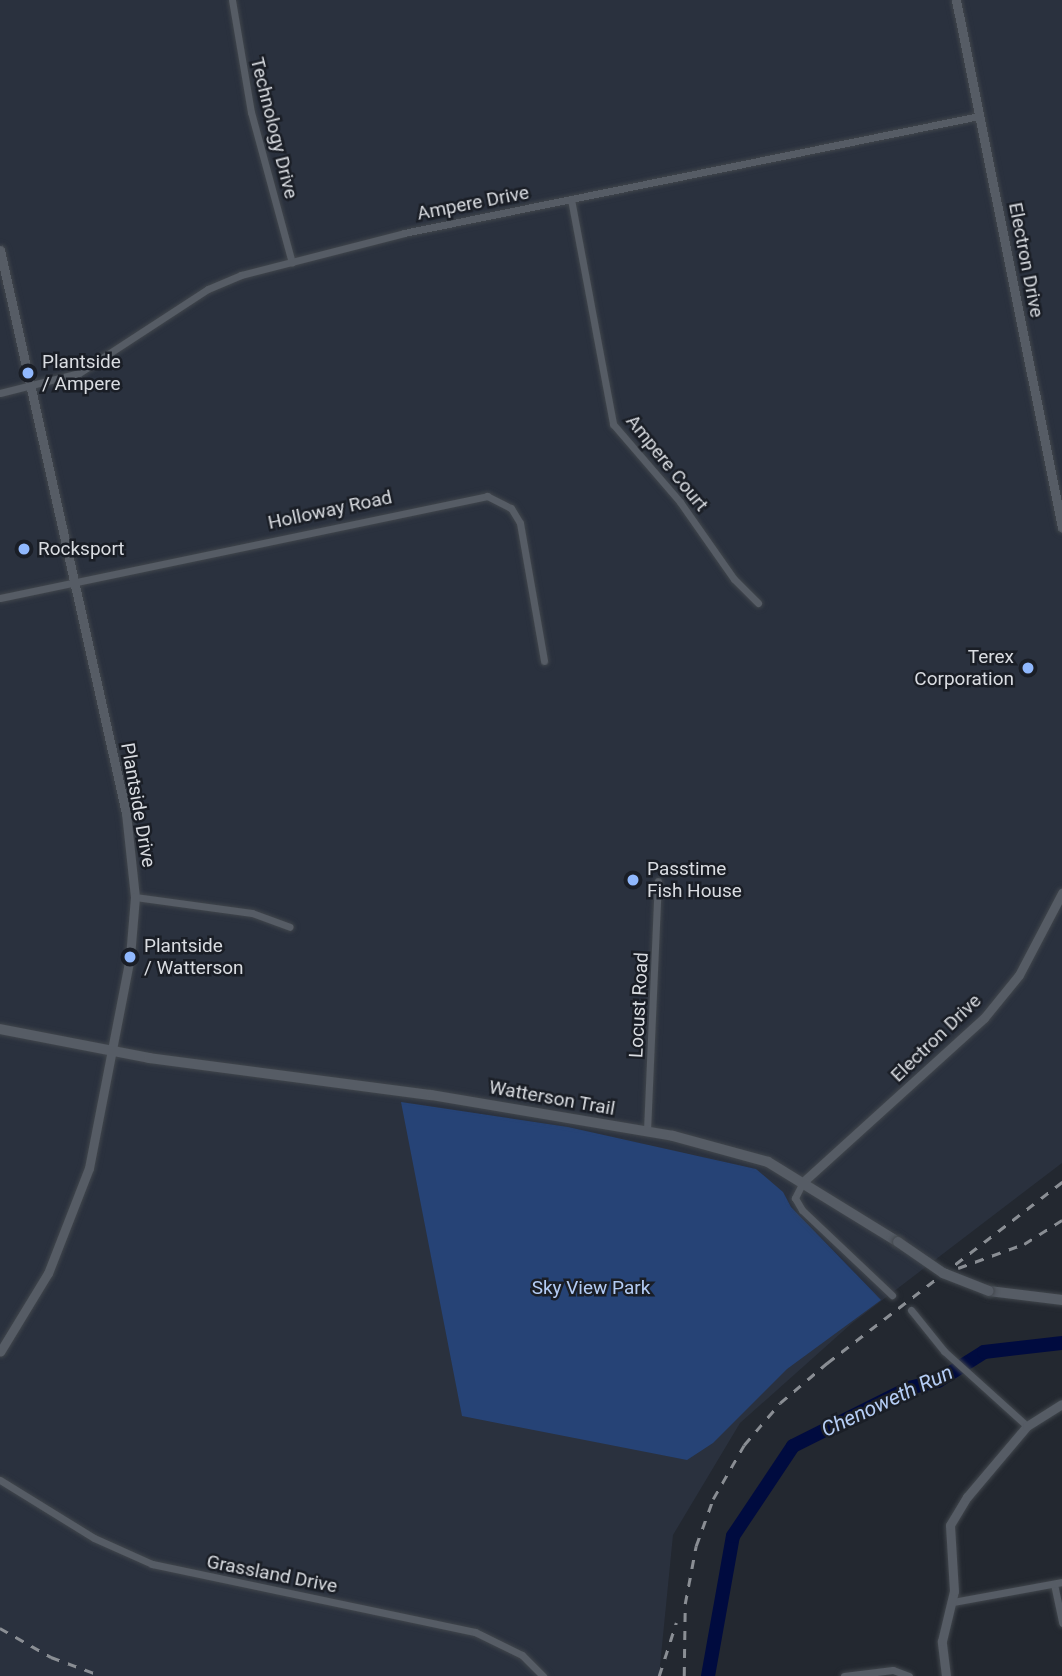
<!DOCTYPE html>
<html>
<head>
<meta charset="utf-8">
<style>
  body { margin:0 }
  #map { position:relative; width:1062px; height:1676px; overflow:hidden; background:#232830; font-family:Roboto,sans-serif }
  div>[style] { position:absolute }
  .built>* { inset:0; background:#2a313e }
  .green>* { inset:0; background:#264376 }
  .river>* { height:14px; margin:-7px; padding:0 7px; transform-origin:7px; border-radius:7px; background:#000b3f }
  .roads { filter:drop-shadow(0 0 2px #41464c) drop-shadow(0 0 2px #41464c) }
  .minor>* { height:7px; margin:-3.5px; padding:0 3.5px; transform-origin:3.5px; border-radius:3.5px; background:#565c65 }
  .tertiary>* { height:9px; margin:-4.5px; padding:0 4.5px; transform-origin:4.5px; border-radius:4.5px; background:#565c65 }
  .secondary>* { height:10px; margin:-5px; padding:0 5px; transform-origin:5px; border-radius:5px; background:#565c65 }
  .rail>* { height:2.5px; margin-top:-1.25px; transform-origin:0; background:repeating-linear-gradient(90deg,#8a8e94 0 9px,transparent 0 18px) }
  .bridges { filter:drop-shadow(0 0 2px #41464c) drop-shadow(0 0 2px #41464c) }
  .secondary-bridge>* { height:10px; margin:-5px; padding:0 5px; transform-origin:5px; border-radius:5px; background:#565c65 }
  .dots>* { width:19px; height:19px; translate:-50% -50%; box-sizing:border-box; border:4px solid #1a1e26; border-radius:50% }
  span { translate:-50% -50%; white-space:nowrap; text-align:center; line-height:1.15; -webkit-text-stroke:5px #1a1e26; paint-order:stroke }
  .street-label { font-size:19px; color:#d9dce1 }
  .poi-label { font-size:19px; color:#d9dce1 }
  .left { translate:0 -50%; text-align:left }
  .right { translate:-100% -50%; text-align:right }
  .park-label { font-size:19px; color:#b4ccf4 }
  .water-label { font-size:21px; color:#b5cdf5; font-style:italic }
</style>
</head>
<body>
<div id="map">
  <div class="built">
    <div style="clip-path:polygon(0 0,1062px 0,1062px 1163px,851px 1324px,740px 1423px,673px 1535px,659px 1676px,0 1676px)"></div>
  </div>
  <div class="green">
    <div style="clip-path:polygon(401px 1102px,568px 1127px,756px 1169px,783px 1192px,791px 1207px,881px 1300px,787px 1369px,713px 1443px,687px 1460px,462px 1416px)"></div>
  </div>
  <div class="river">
    <div style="left:708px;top:1676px;width:142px;rotate:-79.9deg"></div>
    <div style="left:733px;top:1536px;width:108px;rotate:-56.3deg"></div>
    <div style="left:793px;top:1446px;width:130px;rotate:-26.6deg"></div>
    <div style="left:909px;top:1388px;width:30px;rotate:-14deg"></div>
    <div style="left:938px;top:1381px;width:54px;rotate:-32.2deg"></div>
    <div style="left:984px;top:1352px;width:79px;rotate:-6.6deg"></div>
  </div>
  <div class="roads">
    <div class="minor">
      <div style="left:232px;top:0;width:114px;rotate:80.4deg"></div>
      <div style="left:251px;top:112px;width:156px;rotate:74.8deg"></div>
      <div style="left:571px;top:199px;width:229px;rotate:79.4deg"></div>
      <div style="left:613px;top:424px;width:103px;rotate:49.3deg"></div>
      <div style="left:680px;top:502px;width:94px;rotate:55deg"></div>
      <div style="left:734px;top:579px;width:34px;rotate:45deg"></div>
      <div style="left:0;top:393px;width:81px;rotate:-14.2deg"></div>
      <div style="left:79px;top:373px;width:154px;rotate:-33.1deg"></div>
      <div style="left:208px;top:289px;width:36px;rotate:-23deg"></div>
      <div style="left:241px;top:275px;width:168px;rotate:-14.4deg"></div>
      <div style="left:404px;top:233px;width:587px;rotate:-11.5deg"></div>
      <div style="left:0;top:598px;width:498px;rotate:-11.8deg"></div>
      <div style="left:487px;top:496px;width:27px;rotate:27deg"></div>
      <div style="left:511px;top:508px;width:17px;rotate:59deg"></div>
      <div style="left:520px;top:523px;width:140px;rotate:80.1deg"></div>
      <div style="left:135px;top:897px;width:118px;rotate:7.8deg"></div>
      <div style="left:252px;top:913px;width:40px;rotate:20.2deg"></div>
      <div style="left:647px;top:1131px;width:250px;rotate:-87.5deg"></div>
      <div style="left:803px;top:1182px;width:18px;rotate:117deg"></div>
      <div style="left:795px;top:1198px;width:14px;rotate:60deg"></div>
      <div style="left:802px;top:1210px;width:124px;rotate:43.4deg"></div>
      <div style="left:911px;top:1310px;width:53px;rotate:51.2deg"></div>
      <div style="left:944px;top:1351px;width:112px;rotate:42.1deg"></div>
      <div style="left:0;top:1480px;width:110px;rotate:31.7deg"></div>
      <div style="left:94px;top:1538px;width:64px;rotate:24.1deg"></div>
      <div style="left:152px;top:1564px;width:330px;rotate:11.9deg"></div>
      <div style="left:475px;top:1632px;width:52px;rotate:26.1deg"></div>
      <div style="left:522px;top:1655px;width:30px;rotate:45deg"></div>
      <div style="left:1054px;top:1584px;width:40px;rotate:78deg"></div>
      <div style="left:953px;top:1602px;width:111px;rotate:-10.4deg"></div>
      <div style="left:844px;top:1676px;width:49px;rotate:-7deg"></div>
      <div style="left:893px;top:1670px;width:17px;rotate:21deg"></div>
    </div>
    <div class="tertiary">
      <div style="left:956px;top:0;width:538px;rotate:78.63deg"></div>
      <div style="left:0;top:250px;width:577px;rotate:77.39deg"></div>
      <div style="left:126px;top:813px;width:84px;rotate:83.9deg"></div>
      <div style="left:135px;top:897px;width:60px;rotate:94.8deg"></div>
      <div style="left:130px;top:957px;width:215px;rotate:101deg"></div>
      <div style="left:89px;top:1168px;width:113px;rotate:111.3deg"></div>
      <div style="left:48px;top:1273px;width:92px;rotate:121.3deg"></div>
      <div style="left:803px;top:1182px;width:244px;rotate:-42.2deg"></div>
      <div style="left:984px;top:1018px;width:55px;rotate:-50.9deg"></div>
      <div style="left:1019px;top:975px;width:93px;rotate:-62.3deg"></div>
      <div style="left:946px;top:1676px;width:35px;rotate:-97deg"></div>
      <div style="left:942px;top:1641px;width:51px;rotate:-76.5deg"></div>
      <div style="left:954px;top:1591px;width:66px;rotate:-93.5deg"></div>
      <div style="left:950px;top:1525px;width:33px;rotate:-59deg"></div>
      <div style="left:967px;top:1497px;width:93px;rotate:-49.8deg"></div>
      <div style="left:1027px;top:1426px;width:41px;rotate:-32.2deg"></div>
    </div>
    <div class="secondary">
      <div style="left:0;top:1029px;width:152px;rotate:11deg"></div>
      <div style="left:149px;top:1058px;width:284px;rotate:7.5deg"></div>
      <div style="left:431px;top:1095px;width:245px;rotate:9.6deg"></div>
      <div style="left:673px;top:1136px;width:98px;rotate:15.3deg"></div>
      <div style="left:768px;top:1162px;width:153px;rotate:31.6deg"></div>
      <div style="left:989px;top:1291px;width:74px;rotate:7deg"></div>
    </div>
  </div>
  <div class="rail">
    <div style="left:958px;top:1268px;width:70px;rotate:-20deg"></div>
    <div style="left:1024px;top:1244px;width:45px;rotate:-32.3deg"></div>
    <div style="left:0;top:1628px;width:59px;rotate:29.6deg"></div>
    <div style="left:51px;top:1657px;width:54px;rotate:20.4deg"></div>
    <div style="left:659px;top:1676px;width:56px;rotate:-72.2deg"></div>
    <div style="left:684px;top:1676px;width:72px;rotate:-89.2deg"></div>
    <div style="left:685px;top:1604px;width:59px;rotate:-79.3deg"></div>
    <div style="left:696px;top:1546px;width:50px;rotate:-70.1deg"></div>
    <div style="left:713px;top:1499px;width:62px;rotate:-60.1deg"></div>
    <div style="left:744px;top:1445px;width:55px;rotate:-49.4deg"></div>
    <div style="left:780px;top:1403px;width:62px;rotate:-40.4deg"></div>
    <div style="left:827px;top:1363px;width:297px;rotate:-37.6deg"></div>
  </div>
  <div class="bridges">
    <div class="secondary-bridge">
      <div style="left:898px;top:1242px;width:55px;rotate:34.6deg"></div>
      <div style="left:943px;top:1273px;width:49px;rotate:21.4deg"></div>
    </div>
  </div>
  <div class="dots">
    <div style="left:28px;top:373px;background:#90b8fd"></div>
    <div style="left:24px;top:549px;background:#90b8fd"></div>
    <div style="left:1028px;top:668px;background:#90b8fd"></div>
    <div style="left:633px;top:880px;background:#90b8fd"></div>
    <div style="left:130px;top:957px;background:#90b8fd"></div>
  </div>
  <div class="street-label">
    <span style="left:274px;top:128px;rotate:76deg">Technology Drive</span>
    <span style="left:473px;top:203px;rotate:-11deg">Ampere Drive</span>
    <span style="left:1026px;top:260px;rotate:79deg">Electron Drive</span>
    <span style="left:667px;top:463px;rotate:51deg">Ampere Court</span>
    <span style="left:330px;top:510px;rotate:-12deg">Holloway Road</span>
    <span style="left:138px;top:805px;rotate:80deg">Plantside Drive</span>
    <span style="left:639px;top:1005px;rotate:-87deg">Locust Road</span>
    <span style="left:936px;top:1038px;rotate:-44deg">Electron Drive</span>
    <span style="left:552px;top:1098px;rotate:10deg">Watterson Trail</span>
    <span style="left:272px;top:1574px;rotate:11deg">Grassland Drive</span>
  </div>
  <div class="poi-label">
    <span class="left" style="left:42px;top:373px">Plantside<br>/ Ampere</span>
    <span class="left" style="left:38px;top:549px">Rocksport</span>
    <span class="right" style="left:1014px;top:668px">Terex<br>Corporation</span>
    <span class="left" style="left:647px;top:880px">Passtime<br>Fish House</span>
    <span class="left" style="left:144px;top:957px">Plantside<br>/ Watterson</span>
  </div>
  <div class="park-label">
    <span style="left:591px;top:1288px">Sky View Park</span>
  </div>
  <div class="water-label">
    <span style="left:887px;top:1401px;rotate:-25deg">Chenoweth Run</span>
  </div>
</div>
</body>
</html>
